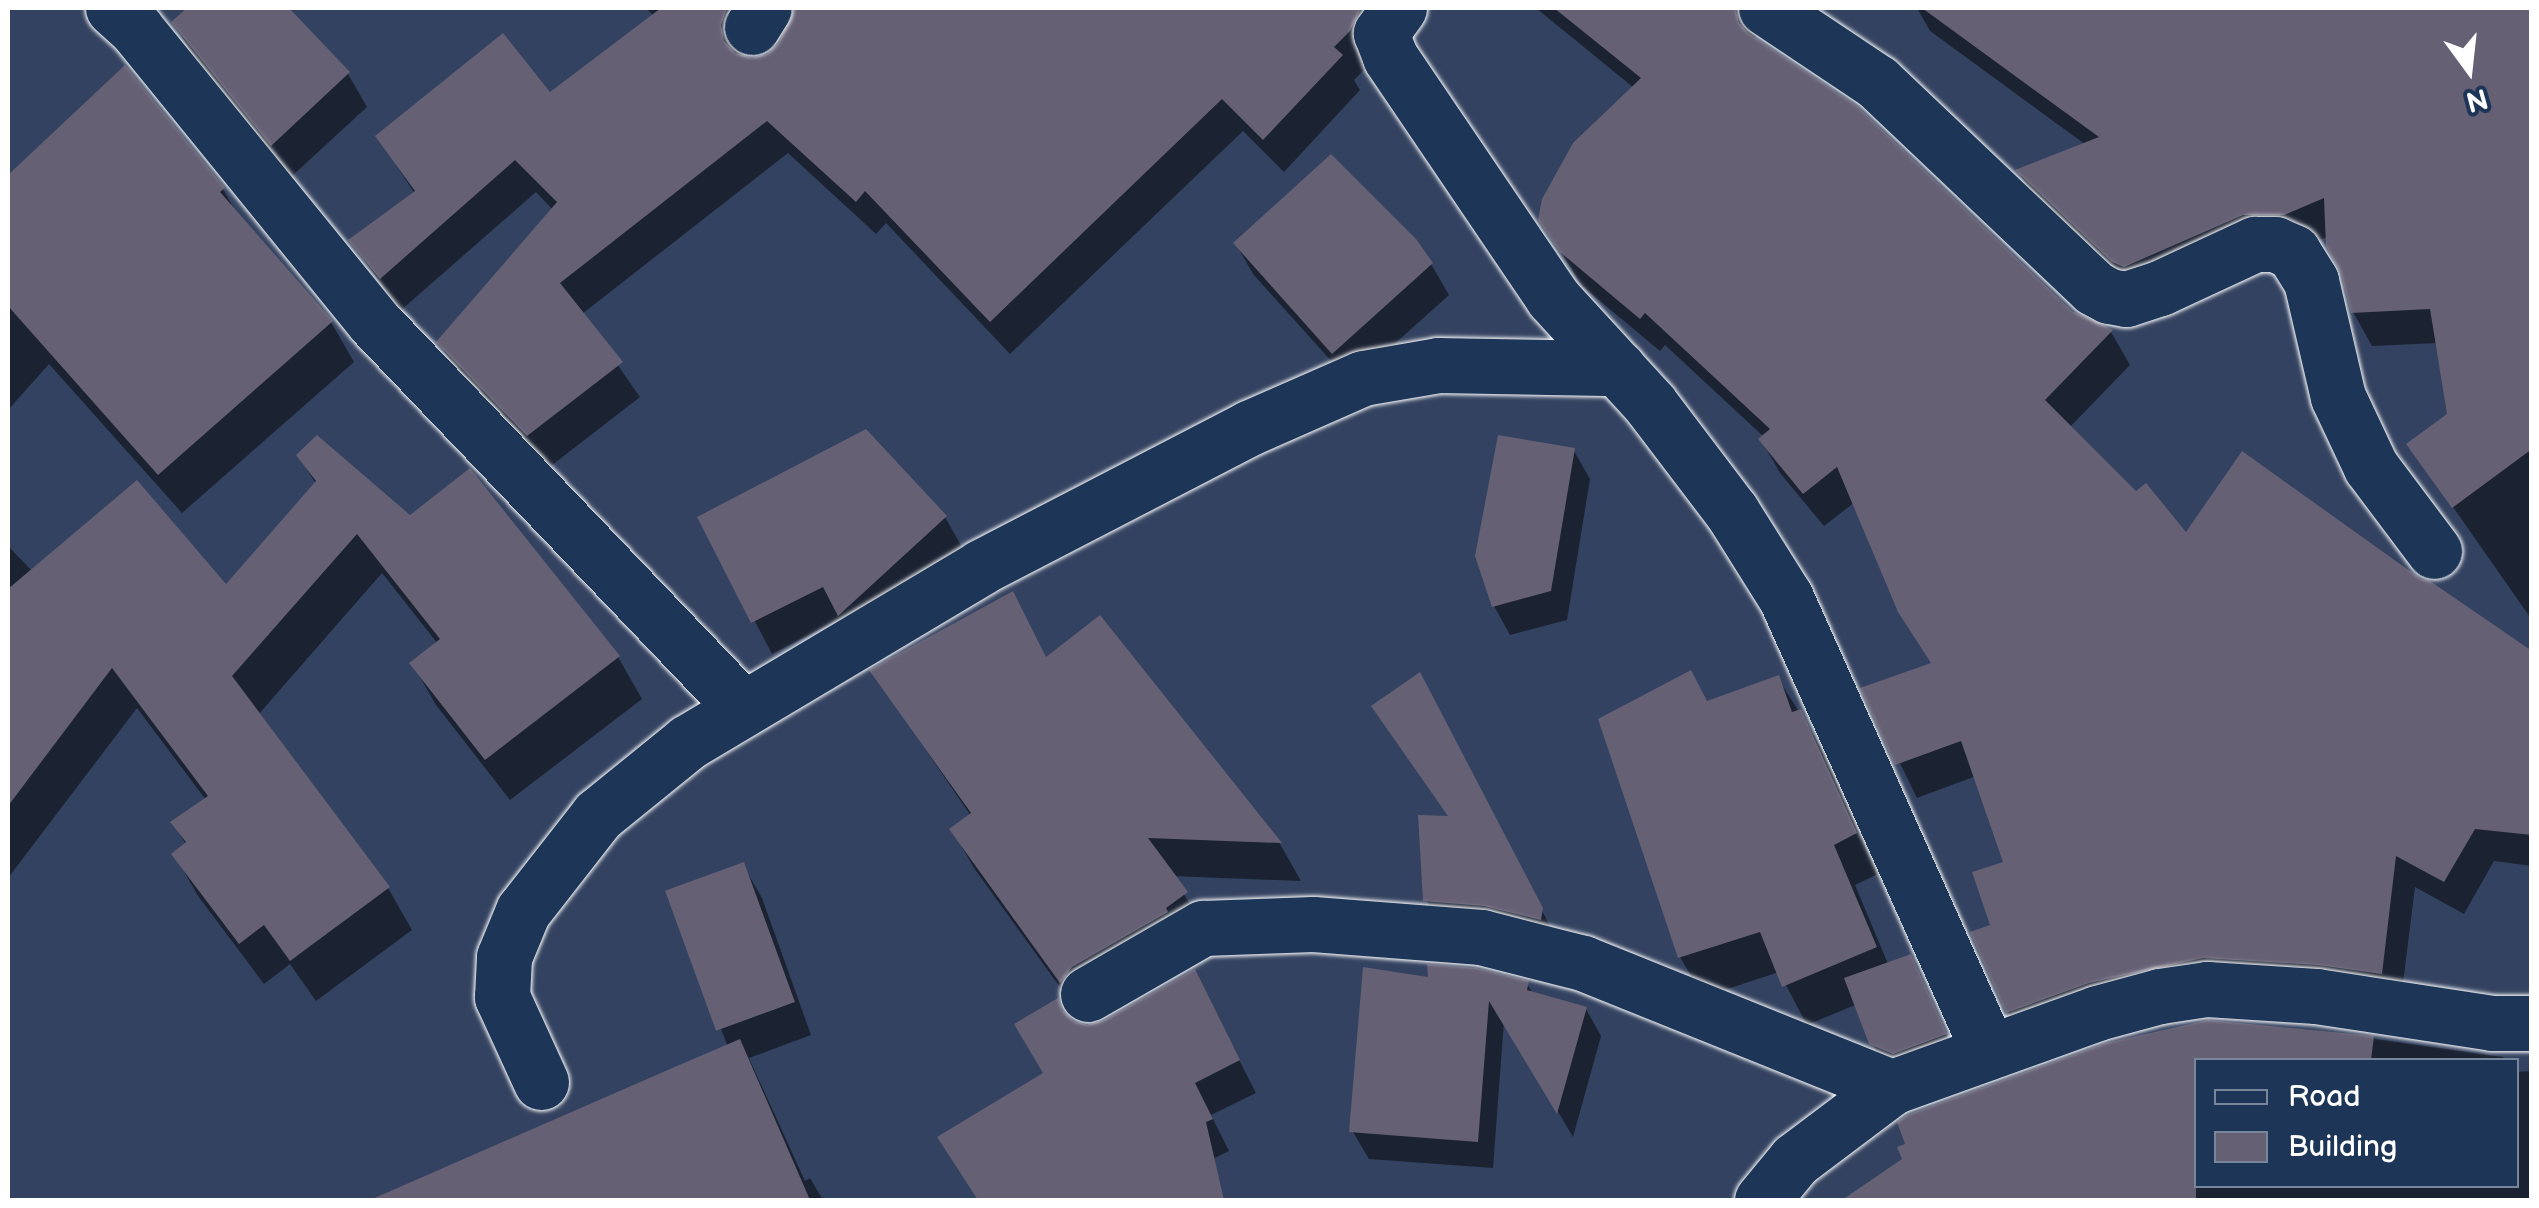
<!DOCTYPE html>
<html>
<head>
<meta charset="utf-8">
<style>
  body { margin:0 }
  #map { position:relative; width:2539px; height:1208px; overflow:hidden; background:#334260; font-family:"Balsamiq Sans",sans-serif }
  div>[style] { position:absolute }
  .shadow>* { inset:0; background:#0007 }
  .building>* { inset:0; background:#666075; transform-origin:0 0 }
  .roads { filter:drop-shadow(0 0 2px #fff) drop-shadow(0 0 2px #fff) }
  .minor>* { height:55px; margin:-27.5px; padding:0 27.5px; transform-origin:27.5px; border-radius:27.5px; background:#1d3557 }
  span { translate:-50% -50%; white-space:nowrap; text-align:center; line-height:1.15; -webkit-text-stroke:9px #1d3557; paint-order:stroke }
  .frame { position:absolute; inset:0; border:10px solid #fff; pointer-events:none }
  .legend { position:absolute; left:2194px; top:1058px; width:325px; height:130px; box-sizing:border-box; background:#1d3557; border:2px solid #77869a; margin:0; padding:12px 18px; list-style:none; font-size:30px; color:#fff }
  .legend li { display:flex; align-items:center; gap:20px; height:50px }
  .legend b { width:50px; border:2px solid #77869a }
  .north { position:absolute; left:2419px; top:20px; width:100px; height:100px; -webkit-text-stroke:8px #1d3557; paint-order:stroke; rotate:165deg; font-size:28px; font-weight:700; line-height:40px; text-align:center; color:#fff }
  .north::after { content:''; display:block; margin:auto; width:35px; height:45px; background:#fff; clip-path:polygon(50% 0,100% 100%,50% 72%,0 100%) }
</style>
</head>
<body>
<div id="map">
  <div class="shadow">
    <div style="clip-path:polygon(191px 8px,287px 8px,348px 74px,367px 107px,291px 177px,193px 56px,174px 23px)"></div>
    <div style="clip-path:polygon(646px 8px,789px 8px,792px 13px,768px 14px,744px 45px,740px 57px,752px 61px,769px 56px,780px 45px,797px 8px,816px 24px,832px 8px,1426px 8px,1354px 80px,1360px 90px,1284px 172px,1243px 131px,1010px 354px,886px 223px,876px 234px,788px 153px,582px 314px,640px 397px,547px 469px,458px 376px,439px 342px,553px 210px,536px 192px,400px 311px,351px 241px,415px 194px,378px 137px,550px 96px,654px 16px)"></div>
    <div style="clip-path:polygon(1536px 8px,1757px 8px,1764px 20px,1754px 40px,2071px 313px,2111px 332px,2130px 365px,2069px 428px,2136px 494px,2187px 536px,2420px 582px,2532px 654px,2532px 866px,2494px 861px,2464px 914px,2415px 887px,2400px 1007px,2223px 991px,2027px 1045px,2008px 1012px,1993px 927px,2006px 864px,1976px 776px,1917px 798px,1864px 689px,1933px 665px,1855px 502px,1824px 526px,1780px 473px,1761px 440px,1764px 437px,1665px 345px,1660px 351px,1582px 286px,1541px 220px,1634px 88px)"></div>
    <div style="clip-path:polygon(1917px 8px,2145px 8px,2189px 35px,2301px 8px,2532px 8px,2532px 620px,2409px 444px,2450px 415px,2438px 343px,2372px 346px,2353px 312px,2344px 272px,2328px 237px,2141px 299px,2037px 204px,2018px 171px,2086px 145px,1930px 31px)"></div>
    <div style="clip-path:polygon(125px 69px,223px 189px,238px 216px,331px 322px,354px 362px,182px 513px,49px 364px,8px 410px,8px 179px)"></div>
    <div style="clip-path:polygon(1236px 244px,1431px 264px,1449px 295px,1351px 383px,1253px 274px)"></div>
    <div style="clip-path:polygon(1574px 451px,1590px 479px,1567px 620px,1510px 635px,1494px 606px)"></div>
    <div style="clip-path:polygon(299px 456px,409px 519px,618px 657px,642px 699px,510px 800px,436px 705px,412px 663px,438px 644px,382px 573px,258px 715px,388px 888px,412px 930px,316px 1001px,290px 964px,264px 984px,198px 896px,174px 854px,186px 845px,174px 823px,206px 800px,137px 708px,8px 878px,8px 546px,32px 571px,226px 588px,316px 484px)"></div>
    <div style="clip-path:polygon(945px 517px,963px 549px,858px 646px,842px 618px,772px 654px,701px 518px)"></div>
    <div style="clip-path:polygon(1100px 619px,1280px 844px,1301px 881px,1172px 876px,1208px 932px,1083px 1019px,974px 868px,952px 830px,971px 816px,872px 671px,1047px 659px)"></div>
    <div style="clip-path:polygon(1778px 678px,1823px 751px,1878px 874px,1855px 885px,1888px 964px,1919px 974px,1954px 1052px,1881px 1061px,1855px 1005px,1807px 1025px,1779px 972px,1703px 997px,1680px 957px,1601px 720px,1707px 703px)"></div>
    <div style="clip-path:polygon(1429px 692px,1551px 928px,1436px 918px,1426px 900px,1451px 819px)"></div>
    <div style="clip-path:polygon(743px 865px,762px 898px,811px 1035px,749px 1058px,805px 1181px,810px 1178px,823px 1200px,389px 1200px,387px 1196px,728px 1047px,668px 891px)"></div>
    <div style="clip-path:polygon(1194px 972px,1256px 1093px,1211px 1115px,1229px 1151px,1129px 1200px,979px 1200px,959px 1169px,1046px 1074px,1067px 1019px,1087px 1028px,1104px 1024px)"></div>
    <div style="clip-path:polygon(1431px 980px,1527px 984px,1534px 995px,1586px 1009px,1601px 1036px,1573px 1137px,1504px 1021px,1493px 1168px,1369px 1159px,1353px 1132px)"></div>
    <div style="clip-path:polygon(2209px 1023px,2312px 1030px,2503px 1057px,2505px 1060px,2196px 1060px,2196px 1186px,2516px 1186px,2516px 1072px,2532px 1071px,2532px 1200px,1847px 1200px,1905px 1160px)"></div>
  </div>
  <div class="building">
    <div style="clip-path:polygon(187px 8px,289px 8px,350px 72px,271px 146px,171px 22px)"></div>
    <div style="clip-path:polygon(661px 8px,727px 8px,721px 25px,724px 41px,735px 53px,752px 58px,767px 54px,778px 44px,795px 8px,1361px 8px,1350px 31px,1334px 47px,1343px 55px,1263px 140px,1222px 99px,990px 322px,865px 191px,856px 202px,767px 121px,560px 283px,623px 362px,527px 436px,436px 342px,557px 202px,515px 160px,380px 279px,348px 240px,415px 191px,375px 136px,503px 33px,550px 92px)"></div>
    <div style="clip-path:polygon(1554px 8px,1735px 8px,1739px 23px,1748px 33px,1857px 106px,2072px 311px,2113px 330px,2045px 400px,2136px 491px,2146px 483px,2186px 532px,2242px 451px,2421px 579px,2430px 581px,2532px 651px,2532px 835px,2475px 829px,2444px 882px,2396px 856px,2382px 974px,2318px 965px,2203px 958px,2089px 983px,2006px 1013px,1970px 932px,1990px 925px,1972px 872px,2003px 862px,1961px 741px,1895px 765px,1860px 688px,1931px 663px,1898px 612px,1837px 467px,1803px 494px,1758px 439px,1770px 429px,1645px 313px,1640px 319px,1560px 252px,1538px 220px,1542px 199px,1573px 143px,1641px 78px)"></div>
    <div style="clip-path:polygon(1922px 8px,2532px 8px,2532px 449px,2452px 508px,2406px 444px,2447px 414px,2430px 309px,2351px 313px,2341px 273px,2326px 246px,2324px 198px,2284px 215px,2243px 215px,2124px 267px,2112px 262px,2015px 170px,2099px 137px)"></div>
    <div style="clip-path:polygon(125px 65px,225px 188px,220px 192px,333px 321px,158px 475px,8px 306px,8px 175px)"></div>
    <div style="clip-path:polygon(1331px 154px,1416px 239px,1433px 263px,1332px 354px,1233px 243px)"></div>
    <div style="clip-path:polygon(866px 429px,947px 516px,838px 616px,823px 587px,751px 623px,697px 517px)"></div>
    <div style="clip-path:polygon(317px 435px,410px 515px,470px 468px,620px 656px,485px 760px,409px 663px,440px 639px,357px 534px,232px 676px,390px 887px,290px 961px,264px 925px,239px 944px,171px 854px,186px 842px,170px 822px,208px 796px,112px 668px,8px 806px,8px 589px,137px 480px,226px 584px,316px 481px,296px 455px)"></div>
    <div style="clip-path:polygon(1498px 435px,1575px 448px,1551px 591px,1492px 607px,1475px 556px)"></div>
    <div style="clip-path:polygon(1013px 591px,1046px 657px,1100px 615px,1282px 843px,1148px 838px,1188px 892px,1166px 908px,1168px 912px,1072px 967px,1060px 983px,949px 829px,971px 813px,869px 670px)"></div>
    <div style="clip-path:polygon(1691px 670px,1707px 701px,1779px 675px,1792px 712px,1801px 709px,1857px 833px,1834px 845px,1877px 947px,1782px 987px,1760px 932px,1678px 958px,1598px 719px)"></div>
    <div style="clip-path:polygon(1420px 672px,1543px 908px,1541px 920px,1484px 906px,1423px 901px,1418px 815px,1448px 816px,1371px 706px)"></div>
    <div style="left:744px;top:862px;width:149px;height:84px;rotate:70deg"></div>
    <div style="clip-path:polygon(1911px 954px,1947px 1034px,1893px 1054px,1869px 1044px,1844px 978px)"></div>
    <div style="clip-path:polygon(1427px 964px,1476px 968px,1529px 981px,1527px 990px,1587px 1007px,1557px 1114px,1489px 1001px,1478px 1142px,1349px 1132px,1363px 967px,1428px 977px)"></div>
    <div style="clip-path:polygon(1195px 969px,1240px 1060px,1195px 1083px,1213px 1119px,1206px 1122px,1224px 1200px,978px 1200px,937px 1137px,1043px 1073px,1014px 1024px,1058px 998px,1062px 1010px,1073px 1021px,1087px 1025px,1103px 1021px)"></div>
    <div style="clip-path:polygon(2208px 1020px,2374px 1036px,2371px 1060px,2196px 1060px,2196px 1200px,1842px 1200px,1902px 1159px,1897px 1147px,1905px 1144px,1897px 1122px,1907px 1115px,2106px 1043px)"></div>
    <div style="clip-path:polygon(740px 1039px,810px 1200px,370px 1200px,670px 1069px)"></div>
  </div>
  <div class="roads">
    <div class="minor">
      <div style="left:113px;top:8px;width:31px;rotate:42deg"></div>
      <div style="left:136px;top:29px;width:377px;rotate:50.9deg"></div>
      <div style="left:374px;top:322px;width:534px;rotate:46.29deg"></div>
      <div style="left:1399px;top:8px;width:31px;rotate:126deg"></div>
      <div style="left:1381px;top:33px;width:26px;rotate:69deg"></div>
      <div style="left:1390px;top:57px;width:291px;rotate:55.9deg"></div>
      <div style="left:1553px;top:298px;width:144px;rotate:47.5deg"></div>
      <div style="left:1650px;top:404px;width:136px;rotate:52.8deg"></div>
      <div style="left:1732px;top:512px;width:102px;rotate:57.9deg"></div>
      <div style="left:1786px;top:598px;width:497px;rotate:65.9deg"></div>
      <div style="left:1766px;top:8px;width:133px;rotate:33.7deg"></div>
      <div style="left:1877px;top:82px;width:299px;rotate:43.5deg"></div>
      <div style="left:2094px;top:288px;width:17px;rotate:28deg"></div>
      <div style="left:2109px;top:296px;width:17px;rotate:10deg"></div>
      <div style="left:2126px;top:299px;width:36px;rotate:-18deg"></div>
      <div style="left:2160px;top:288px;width:105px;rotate:-24.9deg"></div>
      <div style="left:2255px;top:244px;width:20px"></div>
      <div style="left:2275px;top:244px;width:20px;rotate:24deg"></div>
      <div style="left:2293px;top:252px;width:34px;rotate:58deg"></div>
      <div style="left:2311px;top:281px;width:119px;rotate:76.9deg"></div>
      <div style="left:2338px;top:397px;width:77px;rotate:64.8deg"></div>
      <div style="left:2371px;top:467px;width:105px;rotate:53.1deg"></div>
      <div style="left:752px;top:27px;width:22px;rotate:-58deg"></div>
      <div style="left:1088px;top:994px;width:133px;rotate:-29.9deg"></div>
      <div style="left:1203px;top:928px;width:110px;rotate:-2.1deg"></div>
      <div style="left:1313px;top:924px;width:169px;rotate:4.4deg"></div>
      <div style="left:1481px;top:937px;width:105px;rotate:14.3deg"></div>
      <div style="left:1583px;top:963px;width:333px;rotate:21.9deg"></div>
      <div style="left:541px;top:1082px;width:94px;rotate:-114.6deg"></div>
      <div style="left:502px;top:997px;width:40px;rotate:-87.1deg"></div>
      <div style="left:504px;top:957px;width:50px;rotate:-67.6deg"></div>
      <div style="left:523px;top:911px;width:122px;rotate:-52deg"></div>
      <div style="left:598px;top:815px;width:116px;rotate:-39deg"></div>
      <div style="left:688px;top:742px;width:341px;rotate:-30.8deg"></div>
      <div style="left:981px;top:567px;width:302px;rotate:-27.4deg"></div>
      <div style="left:1249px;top:428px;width:124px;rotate:-23.7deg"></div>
      <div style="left:1363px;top:378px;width:76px;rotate:-9.8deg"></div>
      <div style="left:1438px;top:365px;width:180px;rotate:1deg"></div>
      <div style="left:1762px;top:1200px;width:52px;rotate:-50.5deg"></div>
      <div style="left:1795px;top:1160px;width:121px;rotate:-37deg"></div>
      <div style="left:1892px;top:1087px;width:218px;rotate:-19.8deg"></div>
      <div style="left:2097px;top:1013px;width:65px;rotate:-15.1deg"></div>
      <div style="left:2160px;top:996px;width:48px;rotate:-8.5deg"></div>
      <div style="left:2207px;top:989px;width:109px;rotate:3.7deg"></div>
      <div style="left:2316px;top:996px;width:178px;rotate:8.7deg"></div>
      <div style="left:2492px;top:1023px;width:40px"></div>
    </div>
  </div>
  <div class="frame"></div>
  <ul class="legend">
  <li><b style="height:12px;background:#1d3557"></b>Road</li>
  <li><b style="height:28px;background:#666075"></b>Building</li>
  </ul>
  <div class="north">N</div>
</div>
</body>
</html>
